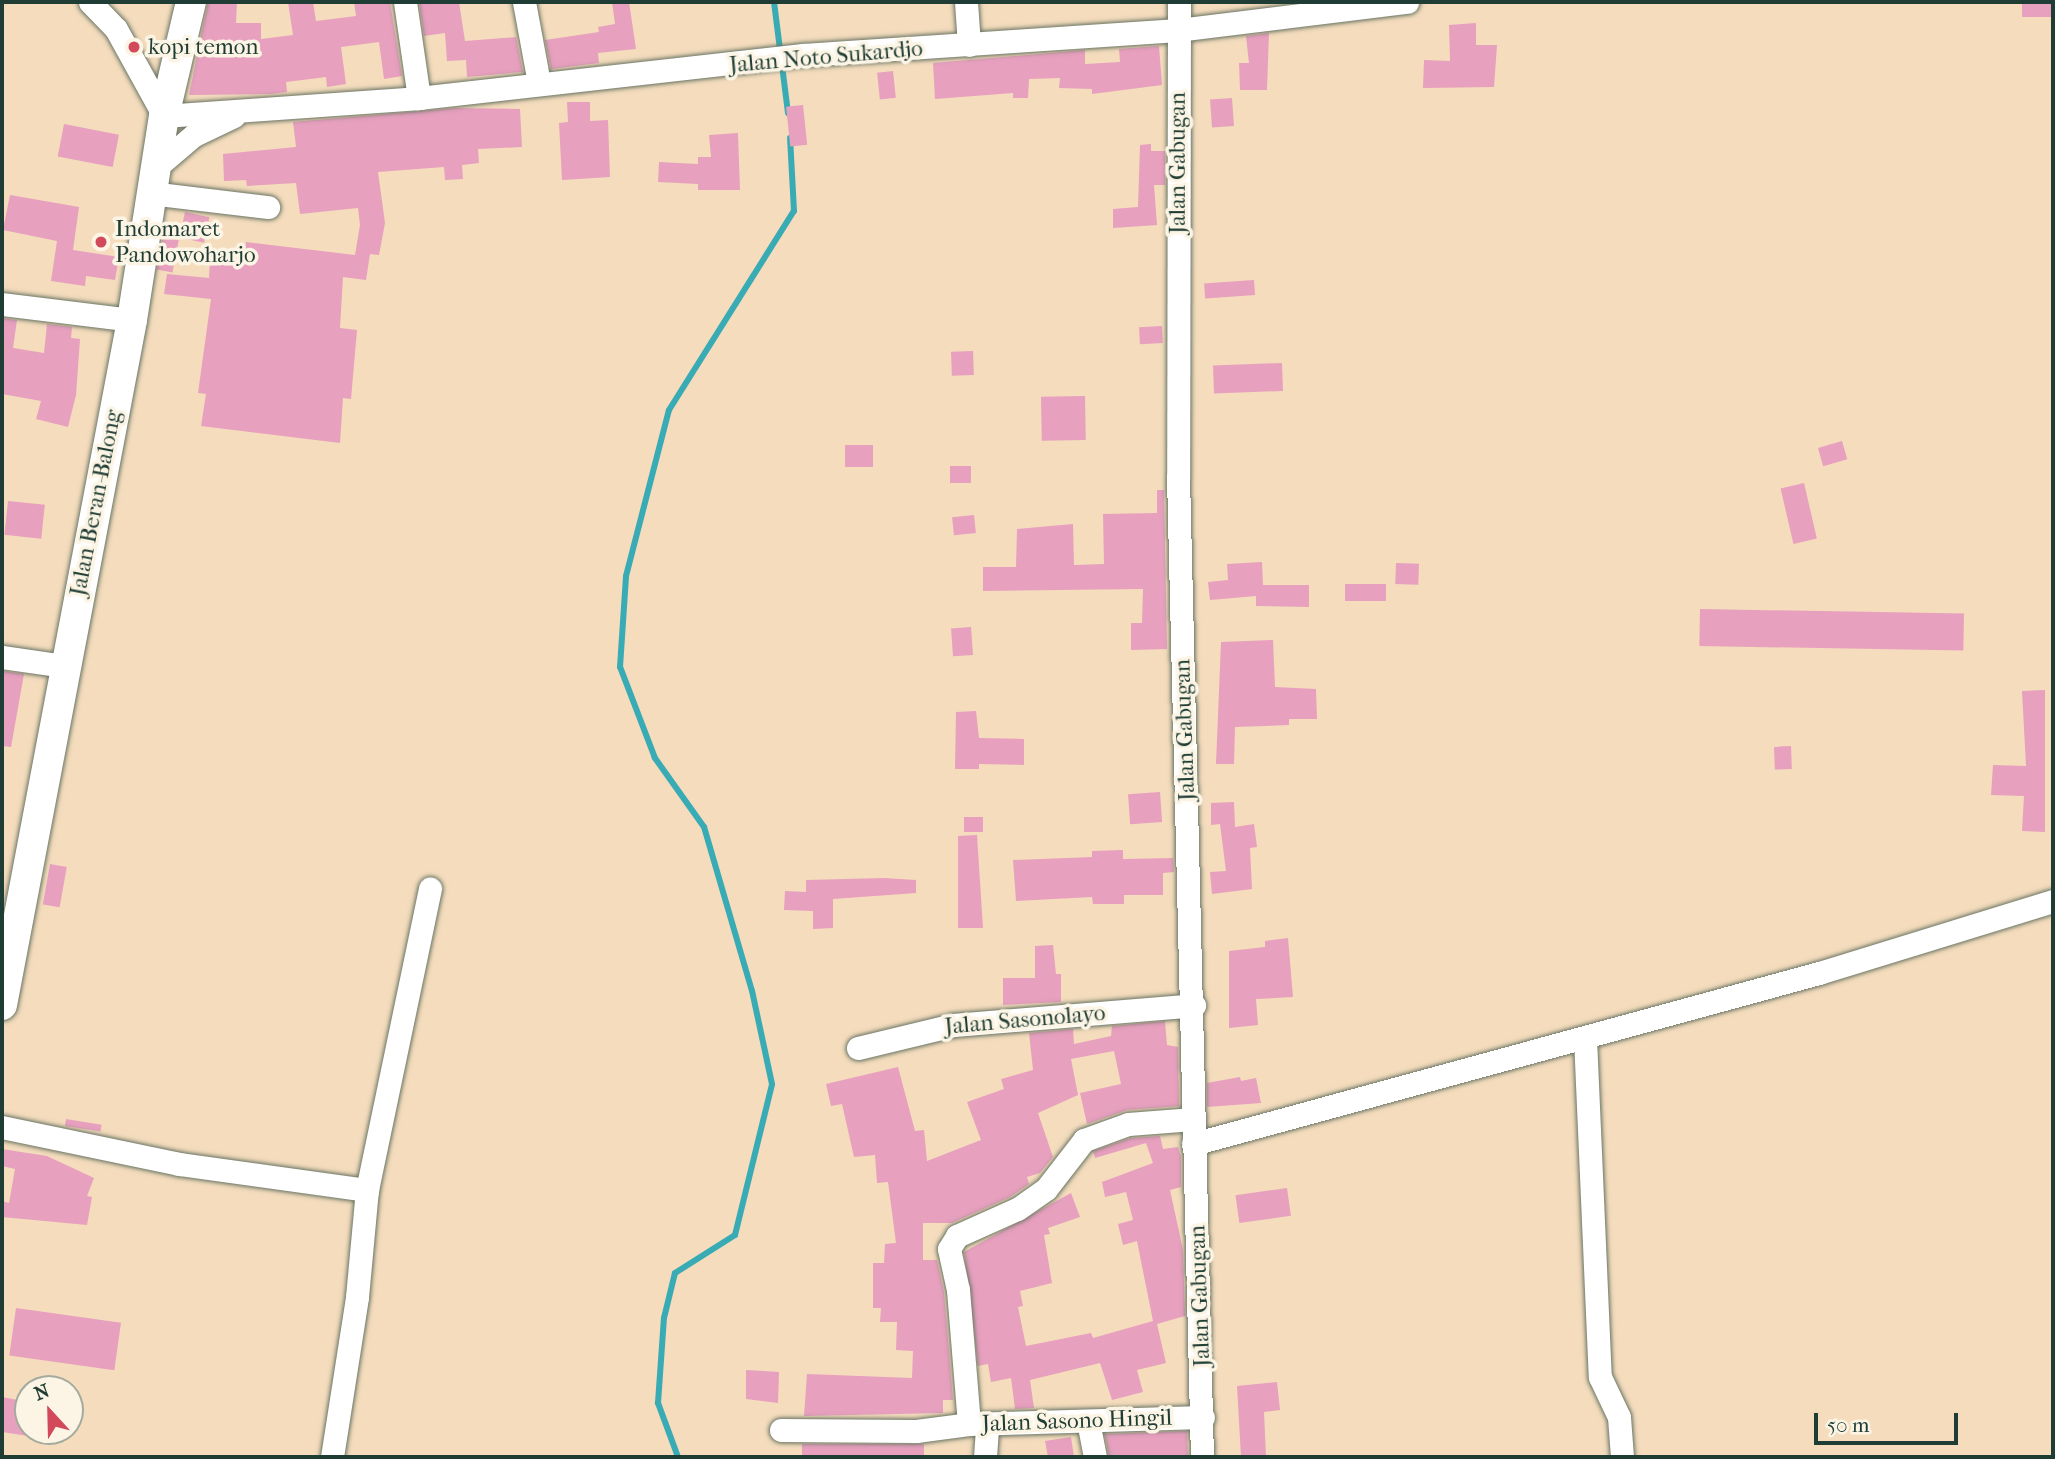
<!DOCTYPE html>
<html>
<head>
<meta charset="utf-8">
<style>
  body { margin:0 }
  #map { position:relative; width:2055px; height:1459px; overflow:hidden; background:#f4dcbd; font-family:"IM FELL French Canon",serif }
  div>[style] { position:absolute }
  .stream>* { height:6px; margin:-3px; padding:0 3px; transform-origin:3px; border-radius:3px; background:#39abb4 }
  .building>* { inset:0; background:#e7a0be; transform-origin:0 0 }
  .roads { filter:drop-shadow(0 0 2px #6a7564) drop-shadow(0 0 2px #6a7564) }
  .minor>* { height:23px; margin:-11.5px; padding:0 11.5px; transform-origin:11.5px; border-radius:11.5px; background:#fff }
  .major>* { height:30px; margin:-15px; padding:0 15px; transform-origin:15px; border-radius:15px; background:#fff }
  .dots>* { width:19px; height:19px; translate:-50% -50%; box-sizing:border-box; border:4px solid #fcf5e5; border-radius:50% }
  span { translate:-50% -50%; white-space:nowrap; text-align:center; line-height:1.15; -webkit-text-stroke:7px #fcf5e5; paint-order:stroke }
  .poi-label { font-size:23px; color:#1f3d34 }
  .left { translate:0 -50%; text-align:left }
  .street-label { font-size:23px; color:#1f3d34 }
  .frame { position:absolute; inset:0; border:4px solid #1f3d34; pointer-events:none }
  .north { position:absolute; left:14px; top:1375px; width:70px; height:70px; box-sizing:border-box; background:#fcf5e5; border:2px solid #a4ab9e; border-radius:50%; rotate:338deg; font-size:19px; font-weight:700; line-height:28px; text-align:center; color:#1f3d34 }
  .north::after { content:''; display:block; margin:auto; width:24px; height:32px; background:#d1495b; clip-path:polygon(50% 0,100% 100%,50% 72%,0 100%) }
  .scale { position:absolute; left:1814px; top:1413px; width:144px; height:32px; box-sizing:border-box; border:4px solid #1f3d34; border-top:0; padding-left:9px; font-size:21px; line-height:24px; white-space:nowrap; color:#1f3d34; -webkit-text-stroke:5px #fcf5e5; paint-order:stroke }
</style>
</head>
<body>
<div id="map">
  <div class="stream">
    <div style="left:774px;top:2px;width:112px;rotate:82.8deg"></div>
    <div style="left:678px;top:1457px;width:58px;rotate:-110.3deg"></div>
    <div style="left:658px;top:1403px;width:85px;rotate:-86deg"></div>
    <div style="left:664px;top:1318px;width:46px;rotate:-76.3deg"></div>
    <div style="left:675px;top:1273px;width:71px;rotate:-32.3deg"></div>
    <div style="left:735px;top:1235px;width:155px;rotate:-76.2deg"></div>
    <div style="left:772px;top:1084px;width:95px;rotate:-102.1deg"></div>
    <div style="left:752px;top:991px;width:171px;rotate:-106.3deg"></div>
    <div style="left:704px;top:827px;width:85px;rotate:-125.4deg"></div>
    <div style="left:655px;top:758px;width:97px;rotate:-111deg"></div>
    <div style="left:620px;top:667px;width:91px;rotate:-86.2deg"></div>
    <div style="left:626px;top:576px;width:171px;rotate:-75.5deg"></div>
    <div style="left:669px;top:410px;width:235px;rotate:-57.9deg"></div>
    <div style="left:794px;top:211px;width:73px;rotate:-93.1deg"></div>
  </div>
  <div class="building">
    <div style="clip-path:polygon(208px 2px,237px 2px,236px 23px,261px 23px,261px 39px,293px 35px,288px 2px,313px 2px,316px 21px,356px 16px,354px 2px,390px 2px,402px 76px,384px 79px,379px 42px,341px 47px,346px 84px,327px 87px,326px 77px,286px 82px,287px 92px,272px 94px,189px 95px)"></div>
    <div style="clip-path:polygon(419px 2px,459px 2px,465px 41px,516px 37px,523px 72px,467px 77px,466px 60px,447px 61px,445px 33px,424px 36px)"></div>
    <div style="clip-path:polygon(612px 2px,629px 2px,636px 49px,598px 53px,599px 63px,551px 69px,545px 40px,599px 32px,598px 27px,615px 24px)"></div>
    <div style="left:2022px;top:2px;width:31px;height:15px"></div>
    <div style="clip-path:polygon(1476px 23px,1476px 45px,1497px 45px,1494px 87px,1423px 88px,1424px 60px,1450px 61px,1449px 25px)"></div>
    <div style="clip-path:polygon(1269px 33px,1267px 90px,1240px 90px,1239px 63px,1249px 63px,1246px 36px)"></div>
    <div style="clip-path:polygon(1159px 46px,1162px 85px,1092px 94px,1092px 89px,1059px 88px,1060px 78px,1029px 79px,1028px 98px,1013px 98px,1013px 93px,935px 99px,933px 63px,1085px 50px,1085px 64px,1120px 62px,1119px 49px)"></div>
    <div style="left:893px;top:71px;width:27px;height:16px;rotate:84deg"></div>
    <div style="left:1232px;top:98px;width:28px;height:22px;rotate:86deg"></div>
    <div style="clip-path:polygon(567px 102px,590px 102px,590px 121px,608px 120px,610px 177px,562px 180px,559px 123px,568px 122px)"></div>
    <div style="left:803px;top:105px;width:40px;height:17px;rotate:84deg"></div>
    <div style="clip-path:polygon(455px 108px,520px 109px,522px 147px,478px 149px,479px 163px,462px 165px,463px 179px,445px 180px,444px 167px,378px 172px,385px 223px,379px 255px,370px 254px,366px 280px,343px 277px,340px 328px,357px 330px,351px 399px,343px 398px,340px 443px,201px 426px,206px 394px,198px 393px,211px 299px,164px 294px,167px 274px,209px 278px,210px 260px,243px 263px,246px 242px,355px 255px,360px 225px,358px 208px,300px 214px,296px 183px,247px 186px,246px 180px,224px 181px,223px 154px,296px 147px,293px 122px)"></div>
    <div style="left:64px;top:124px;width:56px;height:33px;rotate:11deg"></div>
    <div style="clip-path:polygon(738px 133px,740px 190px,698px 190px,698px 184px,658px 182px,659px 162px,698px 164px,698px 157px,711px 157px,709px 135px)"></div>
    <div style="clip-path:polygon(1151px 144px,1151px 151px,1165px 151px,1165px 185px,1154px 185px,1157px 225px,1113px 228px,1113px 209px,1138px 207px,1140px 145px)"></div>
    <div style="clip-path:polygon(10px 195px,79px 207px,73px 250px,119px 257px,115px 280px,86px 276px,85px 286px,51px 281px,57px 241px,3px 230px)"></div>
    <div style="left:185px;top:212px;width:25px;height:26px;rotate:12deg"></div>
    <div style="left:163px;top:237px;width:16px;height:33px;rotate:11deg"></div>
    <div style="left:1254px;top:280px;width:15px;height:50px;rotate:86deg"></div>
    <div style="clip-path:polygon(2px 318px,17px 320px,13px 348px,44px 353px,47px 324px,72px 327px,71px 338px,80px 339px,76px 395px,68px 427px,36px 419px,41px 401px,2px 394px)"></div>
    <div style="left:1162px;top:326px;width:17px;height:23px;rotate:87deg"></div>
    <div style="left:973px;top:351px;width:24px;height:22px;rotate:88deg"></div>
    <div style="left:1282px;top:363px;width:28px;height:69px;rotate:88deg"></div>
    <div style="left:1085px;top:396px;width:44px;height:44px;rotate:89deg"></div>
    <div style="left:1842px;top:441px;width:19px;height:25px;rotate:74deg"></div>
    <div style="left:873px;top:445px;width:22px;height:28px;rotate:90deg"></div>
    <div style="left:950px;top:466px;width:21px;height:17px"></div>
    <div style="left:1804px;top:483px;width:57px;height:24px;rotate:77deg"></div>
    <div style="clip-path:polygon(1157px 490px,1164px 490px,1167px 649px,1131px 650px,1131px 623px,1142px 623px,1143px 589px,983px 591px,983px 567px,1016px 567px,1017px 529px,1073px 524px,1074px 565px,1104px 564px,1103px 514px,1157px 513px)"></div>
    <div style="left:8px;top:501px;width:37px;height:34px;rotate:6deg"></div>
    <div style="left:974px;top:515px;width:18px;height:22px;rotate:84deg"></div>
    <div style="clip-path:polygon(1262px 562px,1263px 585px,1309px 585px,1309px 607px,1256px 606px,1256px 596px,1210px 600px,1208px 582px,1228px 580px,1227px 564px)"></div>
    <div style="left:1396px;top:563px;width:23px;height:21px;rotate:2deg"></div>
    <div style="left:1345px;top:584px;width:41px;height:17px"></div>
    <div style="left:1700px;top:609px;width:264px;height:37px;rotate:1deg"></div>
    <div style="left:971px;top:627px;width:28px;height:20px;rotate:86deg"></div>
    <div style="clip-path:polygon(1273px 640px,1275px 687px,1316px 689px,1317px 719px,1289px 719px,1289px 725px,1235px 727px,1234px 764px,1216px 764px,1221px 642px)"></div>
    <div style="clip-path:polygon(2px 671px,24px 674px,11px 747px,2px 746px)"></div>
    <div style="clip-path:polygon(2045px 690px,2045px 832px,2022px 831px,2024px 796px,1991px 795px,1993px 765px,2026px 766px,2022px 691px)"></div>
    <div style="clip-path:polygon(976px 711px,979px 738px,1024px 739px,1024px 765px,979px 764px,979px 769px,955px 769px,956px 712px)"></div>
    <div style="left:1791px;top:746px;width:23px;height:17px;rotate:88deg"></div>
    <div style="left:1160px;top:792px;width:30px;height:32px;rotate:86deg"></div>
    <div style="clip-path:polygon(1234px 802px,1235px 827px,1254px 824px,1257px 847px,1250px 848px,1252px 889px,1212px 894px,1210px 872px,1226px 871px,1220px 824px,1211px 825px,1211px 803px)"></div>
    <div style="left:964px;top:817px;width:19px;height:15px"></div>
    <div style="clip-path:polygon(977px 835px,983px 928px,958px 928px,958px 836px)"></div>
    <div style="clip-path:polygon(1123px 850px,1123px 859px,1173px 858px,1174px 872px,1163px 873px,1163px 895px,1124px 895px,1124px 904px,1093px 904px,1092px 897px,1016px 901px,1013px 860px,1092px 857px,1092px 851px)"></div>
    <div style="left:50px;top:864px;width:17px;height:41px;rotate:10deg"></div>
    <div style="clip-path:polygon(884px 878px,916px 880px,916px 893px,833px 899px,833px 928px,813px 929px,813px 911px,784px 910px,785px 891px,806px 892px,806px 880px)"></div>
    <div style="clip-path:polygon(1288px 938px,1293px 997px,1256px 999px,1258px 1025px,1229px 1028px,1229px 951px,1265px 947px,1265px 941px)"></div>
    <div style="clip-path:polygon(1053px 945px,1056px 974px,1061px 974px,1061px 1002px,1003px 1005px,1003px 978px,1035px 978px,1035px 946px)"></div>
    <div style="clip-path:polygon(1165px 1021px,1167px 1045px,1178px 1047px,1179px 1106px,1127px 1110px,1087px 1124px,1080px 1093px,1121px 1084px,1114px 1051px,1071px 1059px,1078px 1095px,1038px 1113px,1053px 1157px,1040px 1173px,1027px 1177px,1029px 1184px,1010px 1197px,952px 1223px,923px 1223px,923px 1260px,937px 1260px,944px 1292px,953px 1400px,943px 1400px,943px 1413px,804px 1416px,807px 1374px,912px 1378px,913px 1351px,896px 1350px,897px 1322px,880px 1322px,881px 1308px,873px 1308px,873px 1263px,884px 1263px,885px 1244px,896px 1243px,888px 1182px,877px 1183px,875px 1155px,854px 1157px,842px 1104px,831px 1106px,826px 1084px,898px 1067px,915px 1131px,924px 1130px,927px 1161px,981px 1140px,967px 1102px,1004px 1089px,1001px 1079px,1033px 1070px,1029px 1033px,1073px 1029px,1074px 1044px,1111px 1036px,1112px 1026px)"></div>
    <div style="clip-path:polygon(1240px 1077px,1241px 1081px,1256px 1078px,1261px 1103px,1207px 1107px,1207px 1083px)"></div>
    <div style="left:66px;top:1119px;width:36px;height:7px;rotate:9deg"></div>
    <div style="clip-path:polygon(1160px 1136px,1163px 1149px,1178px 1147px,1181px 1157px,1181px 1187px,1170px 1190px,1183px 1250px,1185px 1316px,1157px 1324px,1166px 1363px,1137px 1370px,1143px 1392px,1112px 1400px,1100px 1363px,1030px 1380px,1034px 1408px,1015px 1409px,1011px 1378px,991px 1382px,988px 1364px,978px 1366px,964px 1252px,1071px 1193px,1080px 1217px,1048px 1228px,1050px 1234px,1044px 1235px,1052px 1283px,1020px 1291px,1023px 1306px,1018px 1307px,1026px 1346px,1091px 1333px,1093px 1338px,1153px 1321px,1137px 1241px,1123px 1245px,1118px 1224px,1133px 1220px,1126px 1192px,1105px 1197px,1102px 1182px,1153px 1163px,1146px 1143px,1095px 1158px,1093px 1151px,1131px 1138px)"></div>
    <div style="clip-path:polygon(2px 1149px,47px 1156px,94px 1178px,87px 1196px,92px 1197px,87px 1225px,2px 1217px,2px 1201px,9px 1203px,15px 1169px,2px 1166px)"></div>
    <div style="left:1287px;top:1188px;width:28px;height:52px;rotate:82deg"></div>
    <div style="left:16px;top:1308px;width:106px;height:48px;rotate:8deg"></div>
    <div style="clip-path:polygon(746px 1370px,779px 1372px,778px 1403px,746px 1399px)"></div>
    <div style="clip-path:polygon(1277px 1382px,1280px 1410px,1264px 1412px,1266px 1457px,1241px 1457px,1237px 1386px)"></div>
    <div style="clip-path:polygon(2px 1397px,28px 1402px,28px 1436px,2px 1432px)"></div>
    <div style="clip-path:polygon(1187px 1431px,1188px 1457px,1109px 1457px,1105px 1434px)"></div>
    <div style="clip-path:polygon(1071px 1437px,1074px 1457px,1048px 1457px,1045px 1441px)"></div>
    <div style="left:802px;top:1444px;width:122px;height:13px"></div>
  </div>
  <div class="roads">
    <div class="minor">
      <div style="left:90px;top:2px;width:37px;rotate:46deg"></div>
      <div style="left:116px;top:29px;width:99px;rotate:61.1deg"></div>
      <div style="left:164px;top:116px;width:256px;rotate:-4deg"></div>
      <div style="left:419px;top:98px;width:386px;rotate:-6.4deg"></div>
      <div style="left:803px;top:55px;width:376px;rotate:-3.8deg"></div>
      <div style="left:1178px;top:30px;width:231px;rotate:-7deg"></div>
      <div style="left:405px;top:2px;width:97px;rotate:81.7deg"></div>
      <div style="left:524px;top:2px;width:82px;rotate:79.5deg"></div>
      <div style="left:966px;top:2px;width:43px;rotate:86deg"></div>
      <div style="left:1179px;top:2px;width:475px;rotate:90.1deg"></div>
      <div style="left:1178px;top:477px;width:980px;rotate:88.6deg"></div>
      <div style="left:154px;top:169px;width:52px;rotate:-40.4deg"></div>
      <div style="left:194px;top:135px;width:44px;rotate:-25.4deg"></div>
      <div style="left:150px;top:193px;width:119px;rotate:6.8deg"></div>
      <div style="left:2px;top:304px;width:131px;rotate:7deg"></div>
      <div style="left:2px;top:657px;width:64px;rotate:8.1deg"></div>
      <div style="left:1585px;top:1038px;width:339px;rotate:87.5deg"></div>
      <div style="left:1600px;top:1377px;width:44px;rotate:64.6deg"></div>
      <div style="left:1619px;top:1417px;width:40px;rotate:85.7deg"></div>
      <div style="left:858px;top:1048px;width:98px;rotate:-13.6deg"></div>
      <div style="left:953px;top:1025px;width:242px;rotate:-4.7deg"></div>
      <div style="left:1193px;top:1119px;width:65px;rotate:175.6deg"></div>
      <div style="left:1128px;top:1124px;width:47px;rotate:160deg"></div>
      <div style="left:1084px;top:1140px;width:62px;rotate:127.8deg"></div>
      <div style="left:1046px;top:1189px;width:35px;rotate:145deg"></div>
      <div style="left:1017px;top:1209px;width:66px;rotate:155.8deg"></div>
      <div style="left:957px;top:1236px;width:15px;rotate:122deg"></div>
      <div style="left:949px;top:1249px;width:42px;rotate:77.6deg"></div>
      <div style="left:958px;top:1290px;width:134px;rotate:85.3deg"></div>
      <div style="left:969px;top:1424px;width:234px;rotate:-1.7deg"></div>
      <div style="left:2px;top:1127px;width:181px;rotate:11.8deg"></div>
      <div style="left:179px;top:1164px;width:190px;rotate:7.9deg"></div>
      <div style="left:367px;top:1190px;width:308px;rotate:-78.2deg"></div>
      <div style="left:1193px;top:1144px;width:649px;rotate:-15.28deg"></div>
      <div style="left:1819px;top:973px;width:245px;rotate:-17.1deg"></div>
      <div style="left:1088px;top:1421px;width:37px;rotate:79deg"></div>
      <div style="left:781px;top:1430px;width:135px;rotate:0.4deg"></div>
      <div style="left:916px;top:1431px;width:53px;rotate:-7.5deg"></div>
      <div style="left:332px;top:1457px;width:162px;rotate:-81.1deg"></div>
      <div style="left:357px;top:1297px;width:107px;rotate:-84.7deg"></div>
      <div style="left:985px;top:1457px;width:32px;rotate:-86deg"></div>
    </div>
    <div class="major">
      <div style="left:2px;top:1005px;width:697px;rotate:-79.25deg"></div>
      <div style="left:132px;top:320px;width:206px;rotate:-81.1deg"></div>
      <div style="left:164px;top:116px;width:117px;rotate:-76.7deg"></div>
    </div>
  </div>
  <div class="dots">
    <div style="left:134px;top:47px;background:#d1495b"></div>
    <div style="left:101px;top:242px;background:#d1495b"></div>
  </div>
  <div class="poi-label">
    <span class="left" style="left:148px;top:47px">kopi temon</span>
    <span class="left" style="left:115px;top:242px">Indomaret<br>Pandowoharjo</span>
  </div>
  <div class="street-label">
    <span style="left:826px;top:57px;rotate:-5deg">Jalan Noto Sukardjo</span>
    <span style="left:1178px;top:163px;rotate:-90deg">Jalan Gabugan</span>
    <span style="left:96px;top:503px;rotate:-79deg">Jalan Beran-Balong</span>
    <span style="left:1185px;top:730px;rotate:-92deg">Jalan Gabugan</span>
    <span style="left:1025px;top:1020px;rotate:-5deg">Jalan Sasonolayo</span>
    <span style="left:1200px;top:1296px;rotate:-92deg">Jalan Gabugan</span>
    <span style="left:1077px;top:1421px;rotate:-2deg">Jalan Sasono Hingil</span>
  </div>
  <div class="frame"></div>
  <div class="north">N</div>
  <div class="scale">50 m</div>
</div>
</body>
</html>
